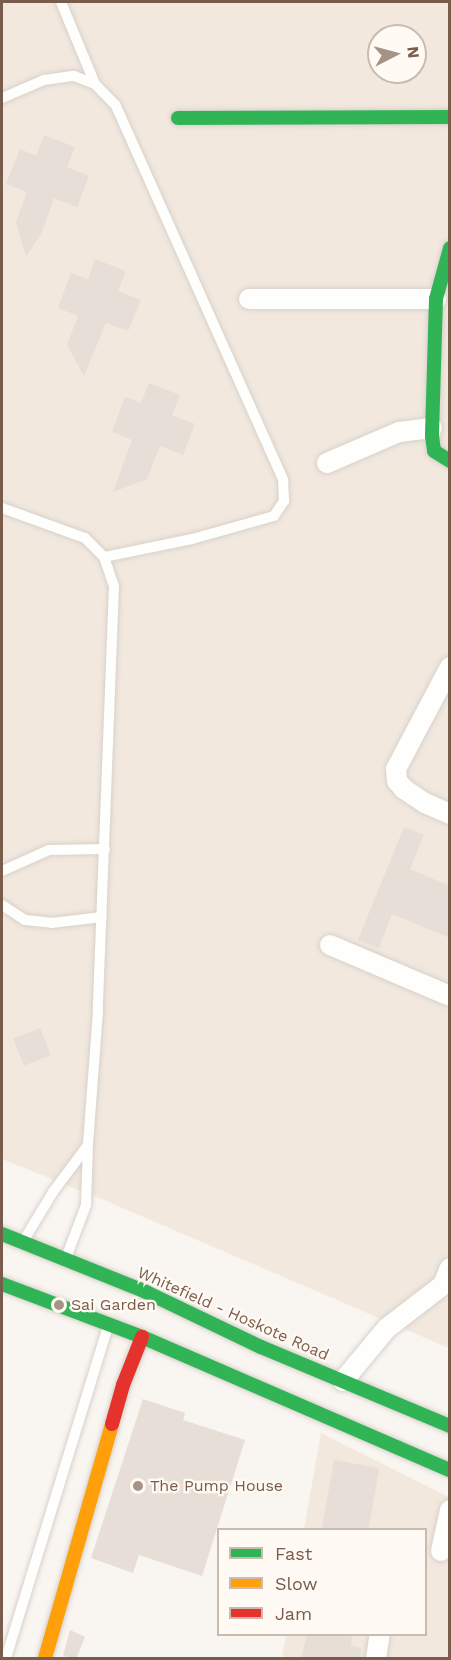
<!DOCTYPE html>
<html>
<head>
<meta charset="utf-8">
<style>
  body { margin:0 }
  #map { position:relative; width:451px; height:1660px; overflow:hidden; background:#f9f5f0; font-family:"Work Sans",sans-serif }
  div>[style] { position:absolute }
  .residential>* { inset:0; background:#f2e8de }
  .building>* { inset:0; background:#e6ded7; transform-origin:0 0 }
  .roads { filter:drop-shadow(0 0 2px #d7d1cb) drop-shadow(0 0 2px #d7d1cb) }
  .lane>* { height:10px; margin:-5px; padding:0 5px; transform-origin:5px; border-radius:5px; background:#fefefd }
  .street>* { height:20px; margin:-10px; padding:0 10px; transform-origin:10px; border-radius:10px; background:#fefefd }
  .fast>* { height:14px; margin:-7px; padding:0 7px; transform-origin:7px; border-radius:7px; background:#30b455 }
  .slow>* { height:14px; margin:-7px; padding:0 7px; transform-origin:7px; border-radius:7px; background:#ff9f0a }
  .jam>* { height:14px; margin:-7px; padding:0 7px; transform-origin:7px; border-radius:7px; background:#e5322d }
  .dots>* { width:16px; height:16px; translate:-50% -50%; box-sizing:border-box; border:3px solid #fffaf3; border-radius:50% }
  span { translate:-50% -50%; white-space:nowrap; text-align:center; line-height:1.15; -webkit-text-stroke:4.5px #fffaf3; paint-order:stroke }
  .poi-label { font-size:16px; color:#7a5c4d }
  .left { translate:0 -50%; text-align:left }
  .street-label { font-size:16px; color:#7a5c4d }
  .frame { position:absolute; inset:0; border:3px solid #7a5c4d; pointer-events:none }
  .legend { position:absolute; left:217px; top:1528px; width:210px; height:108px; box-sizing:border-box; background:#fffaf3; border:2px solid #cabbb1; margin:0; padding:8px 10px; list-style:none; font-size:18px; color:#7a5c4d }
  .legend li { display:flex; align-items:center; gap:12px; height:30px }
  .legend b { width:30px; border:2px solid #cabbb1 }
  .north { position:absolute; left:367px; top:24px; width:60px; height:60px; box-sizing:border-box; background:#fffaf3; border:2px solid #cabbb1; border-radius:50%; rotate:84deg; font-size:16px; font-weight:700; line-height:24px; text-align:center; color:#7a5c4d }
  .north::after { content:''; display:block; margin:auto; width:21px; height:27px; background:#a69286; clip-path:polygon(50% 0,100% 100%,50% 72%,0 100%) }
</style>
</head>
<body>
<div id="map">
  <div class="residential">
    <div style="clip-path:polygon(evenodd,2px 2px,449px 2px,449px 1348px,104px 1200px,2px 1159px,2px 2px,379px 36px,415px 36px,415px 72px,379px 72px,379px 36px)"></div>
    <div style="clip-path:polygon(321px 1433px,449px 1497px,449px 1658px,282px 1658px,286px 1635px,426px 1634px,426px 1530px,304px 1529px)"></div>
  </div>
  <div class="building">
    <div style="clip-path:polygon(44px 135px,75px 147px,67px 167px,89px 176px,77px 207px,54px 198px,42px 232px,26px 257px,16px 222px,27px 192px,6px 184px,20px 149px,36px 156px)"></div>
    <div style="clip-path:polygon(95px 259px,126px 271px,118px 291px,141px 300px,128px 331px,106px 323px,84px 376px,67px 345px,78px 316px,58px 308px,71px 273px,88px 279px)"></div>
    <div style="clip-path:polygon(149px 383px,180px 395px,172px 415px,195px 424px,183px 455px,160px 446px,147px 479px,113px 492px,132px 440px,112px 432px,125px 397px,141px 403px)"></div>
    <div style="clip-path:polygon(404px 827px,424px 835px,410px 869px,450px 886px,450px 938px,392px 914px,379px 948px,358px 940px)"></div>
    <div style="left:40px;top:1028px;width:29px;height:29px;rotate:68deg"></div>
    <div style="clip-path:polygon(143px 1399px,185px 1413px,183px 1420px,245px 1440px,202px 1576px,139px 1555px,133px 1573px,91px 1558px)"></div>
    <div style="left:334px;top:1460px;width:46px;height:71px;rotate:10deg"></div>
    <div style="clip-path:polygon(70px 1630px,85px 1637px,76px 1659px,63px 1656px)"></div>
    <div style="clip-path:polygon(307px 1635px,352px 1635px,351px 1646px,361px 1648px,360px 1659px,301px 1659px)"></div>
  </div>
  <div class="roads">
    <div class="lane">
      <div style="left:61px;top:2px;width:89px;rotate:67.5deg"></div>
      <div style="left:2px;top:98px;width:46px;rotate:-23.2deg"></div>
      <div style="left:44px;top:80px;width:30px;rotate:-8deg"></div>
      <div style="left:74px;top:76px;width:22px;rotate:21deg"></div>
      <div style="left:95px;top:84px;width:30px;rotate:46deg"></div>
      <div style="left:116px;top:106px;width:410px;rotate:65.9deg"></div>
      <div style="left:283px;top:480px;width:21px;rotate:87deg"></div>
      <div style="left:284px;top:501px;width:18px;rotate:124deg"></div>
      <div style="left:274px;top:516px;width:85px;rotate:164.3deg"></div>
      <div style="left:192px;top:539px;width:90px;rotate:168.4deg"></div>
      <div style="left:2px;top:508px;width:88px;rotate:19.9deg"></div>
      <div style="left:85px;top:538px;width:27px;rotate:45deg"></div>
      <div style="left:104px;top:557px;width:31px;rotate:71deg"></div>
      <div style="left:114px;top:586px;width:425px;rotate:92.2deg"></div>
      <div style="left:98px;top:1011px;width:134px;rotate:94.3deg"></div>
      <div style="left:88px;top:1145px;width:59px;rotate:126.7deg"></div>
      <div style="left:53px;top:1192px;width:56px;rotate:121.1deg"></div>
      <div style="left:2px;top:871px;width:51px;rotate:-24.1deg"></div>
      <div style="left:49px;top:850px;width:56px;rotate:-1deg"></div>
      <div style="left:2px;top:905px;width:27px;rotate:33deg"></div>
      <div style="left:25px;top:920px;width:27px;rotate:6deg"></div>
      <div style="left:52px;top:923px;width:50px;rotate:-6.8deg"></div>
      <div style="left:66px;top:1258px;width:57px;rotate:-69.3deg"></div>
      <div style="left:86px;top:1205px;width:60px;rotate:-88.1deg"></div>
      <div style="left:6px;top:1658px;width:346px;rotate:-72.9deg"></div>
    </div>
    <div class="street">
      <div style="left:249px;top:299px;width:187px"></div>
      <div style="left:327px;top:463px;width:78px;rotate:-23.3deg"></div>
      <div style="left:399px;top:432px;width:33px;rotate:-7deg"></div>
      <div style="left:450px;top:667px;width:115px;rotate:117.9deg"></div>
      <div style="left:396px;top:769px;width:12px;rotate:85deg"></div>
      <div style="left:397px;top:781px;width:11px;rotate:49deg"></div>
      <div style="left:404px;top:789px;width:25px;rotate:34deg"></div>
      <div style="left:425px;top:803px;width:27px;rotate:24deg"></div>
      <div style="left:330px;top:945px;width:130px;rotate:23deg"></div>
      <div style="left:343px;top:1381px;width:69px;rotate:-50.3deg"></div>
      <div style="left:387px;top:1328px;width:71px;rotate:-37.5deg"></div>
      <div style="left:443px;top:1285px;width:18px;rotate:-68deg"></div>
      <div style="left:441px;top:1551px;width:42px;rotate:-77.6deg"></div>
      <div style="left:376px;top:1658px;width:24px;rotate:-81deg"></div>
    </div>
    <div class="fast">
      <div style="left:178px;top:118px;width:272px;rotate:-0.2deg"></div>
      <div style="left:450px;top:248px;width:53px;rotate:105.4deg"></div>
      <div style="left:436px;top:299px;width:137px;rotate:91.7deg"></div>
      <div style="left:432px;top:436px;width:15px;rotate:82deg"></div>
      <div style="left:434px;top:451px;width:19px;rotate:32deg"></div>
      <div style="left:2px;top:1234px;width:155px;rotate:21.9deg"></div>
      <div style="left:146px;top:1292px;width:127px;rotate:25.6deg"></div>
      <div style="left:261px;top:1347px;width:205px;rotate:22.7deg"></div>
      <div style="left:2px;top:1284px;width:150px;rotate:20.7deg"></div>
      <div style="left:142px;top:1337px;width:335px;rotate:23.4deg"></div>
    </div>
    <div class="slow">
      <div style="left:45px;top:1658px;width:243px;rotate:-74deg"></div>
    </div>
    <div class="jam">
      <div style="left:112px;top:1424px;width:41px;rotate:-74.2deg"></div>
      <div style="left:123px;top:1385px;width:52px;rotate:-68.4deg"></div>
    </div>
  </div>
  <div class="dots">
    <div style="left:59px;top:1305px;background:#a69286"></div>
    <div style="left:138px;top:1486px;background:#a69286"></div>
  </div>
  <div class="poi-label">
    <span class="left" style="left:71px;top:1305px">Sai Garden</span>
    <span class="left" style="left:150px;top:1486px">The Pump House</span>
  </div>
  <div class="street-label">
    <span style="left:233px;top:1314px;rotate:24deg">Whitefield - Hoskote Road</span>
  </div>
  <div class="frame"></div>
  <ul class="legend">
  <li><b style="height:8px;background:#30b455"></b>Fast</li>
  <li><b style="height:8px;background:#ff9f0a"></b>Slow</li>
  <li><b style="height:8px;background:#e5322d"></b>Jam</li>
  </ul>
  <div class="north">N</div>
</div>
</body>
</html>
